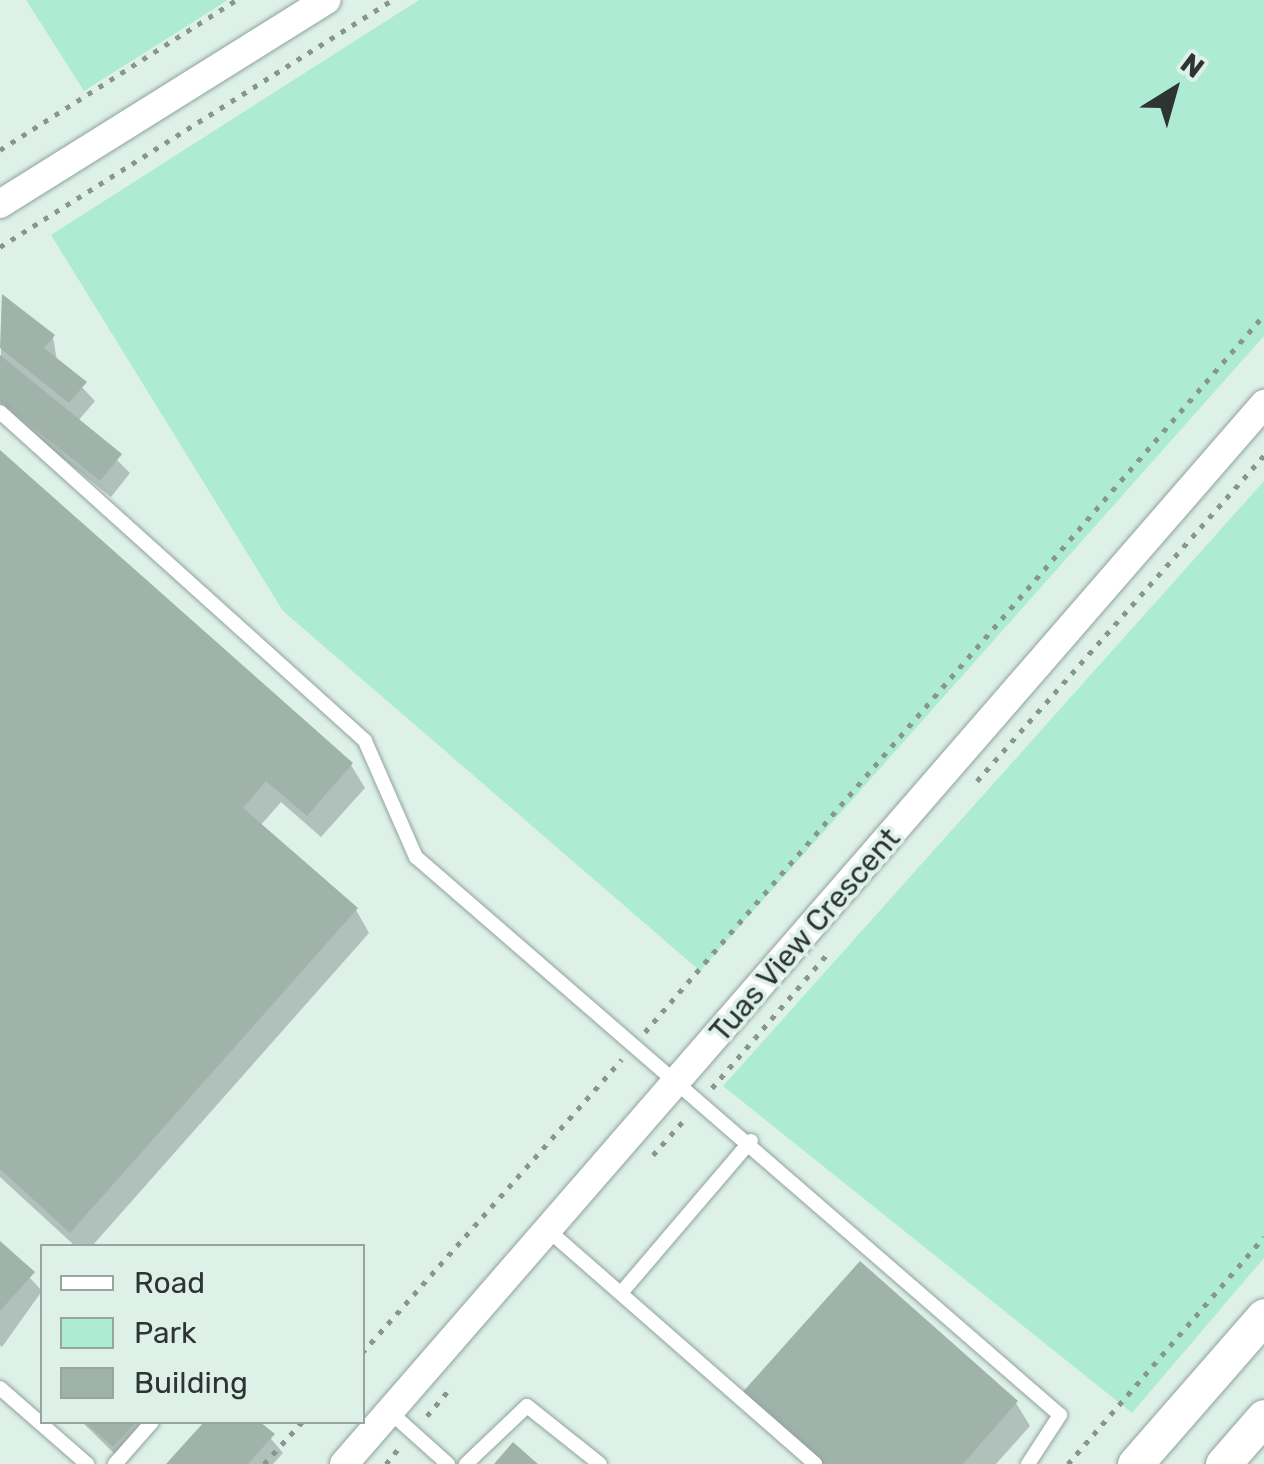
<!DOCTYPE html>
<html>
<head>
<meta charset="utf-8">
<style>
  body { margin:0 }
  #map { position:relative; width:1264px; height:1464px; overflow:hidden; background:#ddf1e9; font-family:Rubik,sans-serif }
  div>[style] { position:absolute }
  .green>* { inset:0; background:#aeebd5 }
  .shadow>* { inset:0; background:#0003 }
  .building>* { inset:0; background:#a0b3ab }
  .path>* { height:5px; margin-top:-2.5px; transform-origin:0; background:repeating-linear-gradient(90deg,#889690 0 5px,transparent 0 13px) }
  .roads { filter:drop-shadow(0 0 2px #90a29b) drop-shadow(0 0 2px #90a29b) }
  .service>* { height:14px; margin:-7px; padding:0 7px; transform-origin:7px; border-radius:7px; background:#fff }
  .minor>* { height:28px; margin:-14px; padding:0 14px; transform-origin:14px; border-radius:14px; background:#fff }
  .tertiary>* { height:35px; margin:-17.5px; padding:0 17.5px; transform-origin:17.5px; border-radius:17.5px; background:#fff }
  span { translate:-50% -50%; white-space:nowrap; text-align:center; line-height:1.15; -webkit-text-stroke:8px #ddf1e9; paint-order:stroke }
  .street-label { font-size:30px; color:#2d3432 }
  .legend { position:absolute; left:40px; top:1244px; width:325px; height:180px; box-sizing:border-box; background:#ddf1e9; border:2px solid #97a5a0; margin:0; padding:12px 18px; list-style:none; font-size:30px; color:#2d3432 }
  .legend li { display:flex; align-items:center; gap:20px; height:50px }
  .legend b { width:50px; border:2px solid #97a5a0 }
  .north { position:absolute; left:1124px; top:40px; width:100px; height:100px; -webkit-text-stroke:8px #ddf1e9; paint-order:stroke; rotate:37deg; font-size:28px; font-weight:700; line-height:40px; text-align:center; color:#2d3432 }
  .north::after { content:''; display:block; margin:auto; width:35px; height:45px; background:#2d3432; clip-path:polygon(50% 0,100% 100%,50% 72%,0 100%) }
</style>
</head>
<body>
<div id="map">
  <div class="green">
    <div style="clip-path:polygon(26px 0,228px 0,84px 91px)"></div>
    <div style="clip-path:polygon(419px 0,1264px 0,1264px 336px,700px 971px,283px 611px,51px 235px)"></div>
    <div style="clip-path:polygon(1264px 481px,1264px 1258px,1132px 1413px,723px 1086px)"></div>
  </div>
  <div class="shadow">
    <div style="clip-path:polygon(2px 297px,53px 337px,57px 361px,95px 401px,78px 421px,130px 473px,111px 497px,0 408px)"></div>
    <div style="clip-path:polygon(0 454px,351px 765px,365px 788px,321px 837px,281px 802px,260px 826px,356px 910px,369px 933px,92px 1246px,75px 1246px,0 1177px)"></div>
    <div style="clip-path:polygon(0 1245px,42px 1291px,2px 1347px,0 1345px)"></div>
    <div style="clip-path:polygon(1016px 1403px,1030px 1426px,996px 1464px,810px 1464px)"></div>
    <div style="clip-path:polygon(82px 1422px,161px 1422px,124px 1463px)"></div>
    <div style="clip-path:polygon(207px 1422px,257px 1422px,283px 1453px,273px 1464px,169px 1464px)"></div>
  </div>
  <div class="building">
    <div style="clip-path:polygon(2px 294px,55px 335px,44px 348px,87px 382px,69px 403px,0 348px)"></div>
    <div style="clip-path:polygon(0 355px,122px 454px,100px 481px,0 401px)"></div>
    <div style="clip-path:polygon(0 450px,353px 763px,307px 816px,266px 781px,243px 808px,358px 908px,70px 1233px,0 1169px)"></div>
    <div style="clip-path:polygon(0 1241px,35px 1272px,0 1311px)"></div>
    <div style="clip-path:polygon(860px 1261px,1018px 1401px,963px 1464px,820px 1464px,741px 1394px)"></div>
    <div style="clip-path:polygon(84px 1422px,136px 1422px,113px 1447px)"></div>
    <div style="clip-path:polygon(204px 1422px,260px 1422px,275px 1434px,248px 1464px,166px 1464px)"></div>
    <div style="clip-path:polygon(513px 1442px,538px 1464px,494px 1464px)"></div>
  </div>
  <div class="path">
    <div style="left:0;top:150px;width:280px;rotate:-32.4deg"></div>
    <div style="left:0;top:247px;width:463px;rotate:-32.2deg"></div>
    <div style="left:977px;top:781px;width:434px;rotate:-48.6deg"></div>
    <div style="left:645px;top:1032px;width:947px;rotate:-49.2deg"></div>
    <div style="left:712px;top:1088px;width:179px;rotate:-49.3deg"></div>
    <div style="left:653px;top:1155px;width:48px;rotate:-48.4deg"></div>
    <div style="left:362px;top:1353px;width:392px;rotate:-48.5deg"></div>
    <div style="left:427px;top:1416px;width:39px;rotate:-50deg"></div>
    <div style="left:264px;top:1464px;width:57px;rotate:-47.9deg"></div>
    <div style="left:386px;top:1464px;width:22px;rotate:-51deg"></div>
    <div style="left:1068px;top:1464px;width:300px;rotate:-49.2deg"></div>
  </div>
  <div class="roads">
    <div class="service">
      <div style="left:0;top:412px;width:491px;rotate:42deg"></div>
      <div style="left:365px;top:741px;width:127px;rotate:66.3deg"></div>
      <div style="left:416px;top:857px;width:852px;rotate:40.91deg"></div>
      <div style="left:1060px;top:1415px;width:59px;rotate:123.1deg"></div>
      <div style="left:548px;top:1230px;width:355px;rotate:41.2deg"></div>
      <div style="left:621px;top:1293px;width:200px;rotate:-49.5deg"></div>
      <div style="left:0;top:1388px;width:116px;rotate:41.1deg"></div>
      <div style="left:390px;top:1412px;width:78px;rotate:41.9deg"></div>
      <div style="left:115px;top:1464px;width:56px;rotate:-48.6deg"></div>
      <div style="left:466px;top:1464px;width:84px;rotate:-43.6deg"></div>
      <div style="left:527px;top:1406px;width:93px;rotate:38.5deg"></div>
    </div>
    <div class="minor">
      <div style="left:0;top:204px;width:385px;rotate:-32deg"></div>
      <div style="left:344px;top:1464px;width:1404px;rotate:-49.04deg"></div>
    </div>
    <div class="tertiary">
      <div style="left:1135px;top:1464px;width:196px;rotate:-48.9deg"></div>
      <div style="left:1223px;top:1464px;width:62px;rotate:-48.9deg"></div>
    </div>
  </div>
  <div class="street-label">
    <span style="left:805px;top:935px;rotate:-49deg">Tuas View Crescent</span>
  </div>
  <ul class="legend">
  <li><b style="height:12px;background:#fff"></b>Road</li>
  <li><b style="height:28px;background:#aeebd5"></b>Park</li>
  <li><b style="height:28px;background:#a0b3ab"></b>Building</li>
  </ul>
  <div class="north">N</div>
</div>
</body>
</html>
